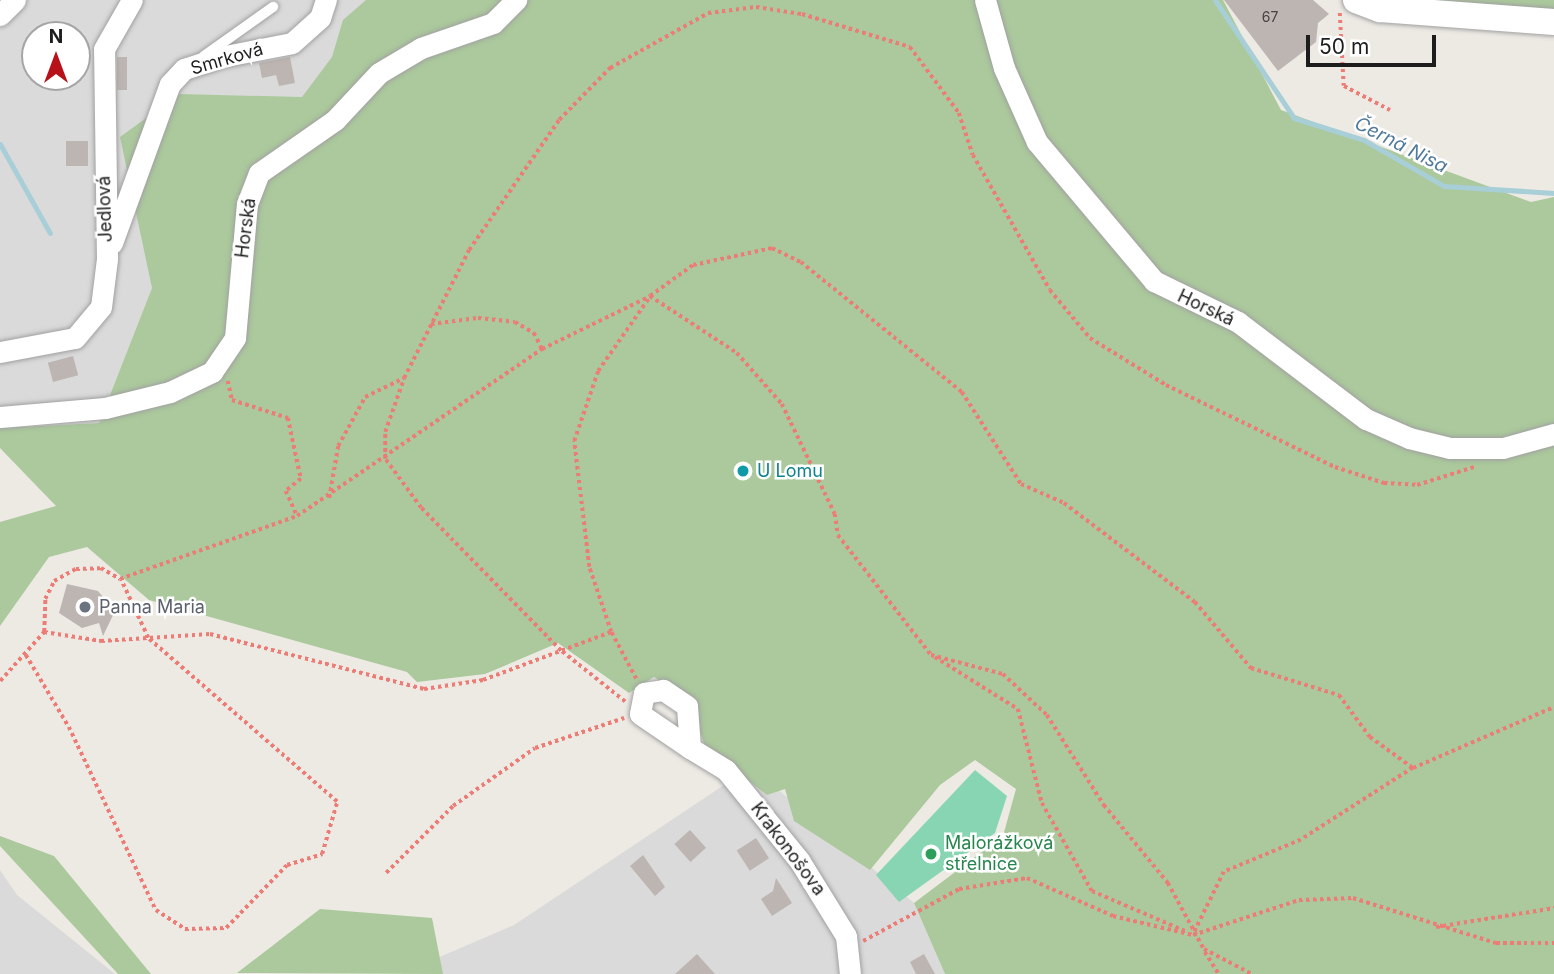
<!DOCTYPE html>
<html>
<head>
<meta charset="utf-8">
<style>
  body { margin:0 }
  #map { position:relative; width:1554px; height:974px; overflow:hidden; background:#edeae4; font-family:Inter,sans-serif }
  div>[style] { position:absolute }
  .residential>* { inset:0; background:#dbdada }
  .forest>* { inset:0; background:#abc99c }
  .pitch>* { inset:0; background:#88d5b4 }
  .stream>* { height:5px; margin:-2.5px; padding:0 2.5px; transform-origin:2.5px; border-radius:2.5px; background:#a8ced7 }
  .building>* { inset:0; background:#bdb5b1; transform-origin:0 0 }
  .path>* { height:3.5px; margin-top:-1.75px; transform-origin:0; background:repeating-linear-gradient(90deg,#ec7c75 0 3.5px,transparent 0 7px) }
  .roads { filter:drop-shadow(0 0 2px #a1a1a1) drop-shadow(0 0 2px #a1a1a1) }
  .service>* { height:10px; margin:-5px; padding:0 5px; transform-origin:5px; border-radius:5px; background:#fff }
  .minor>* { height:21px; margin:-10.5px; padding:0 10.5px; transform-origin:10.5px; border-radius:10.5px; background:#fff }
  .tertiary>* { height:26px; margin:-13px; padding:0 13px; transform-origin:13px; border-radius:13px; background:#fff }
  .dots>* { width:19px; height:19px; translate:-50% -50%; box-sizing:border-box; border:4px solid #fff; border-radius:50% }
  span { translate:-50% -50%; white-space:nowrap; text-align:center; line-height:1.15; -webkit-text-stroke:5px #fff; paint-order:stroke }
  .number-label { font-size:14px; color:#454342 }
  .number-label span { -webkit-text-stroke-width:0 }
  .street-label { font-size:18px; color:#1d1d1d }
  .culture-label { font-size:18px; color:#0d838f }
  .left { translate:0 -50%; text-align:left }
  .worship-label { font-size:18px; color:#5b616d }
  .leisure-label { font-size:18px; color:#27864d }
  .water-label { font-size:19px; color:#50799c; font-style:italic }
  .north { position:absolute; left:21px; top:21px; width:70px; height:70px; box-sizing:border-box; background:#fff; border:2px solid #a5a5a5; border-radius:50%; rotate:0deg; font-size:19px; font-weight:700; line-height:28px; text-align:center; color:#1d1d1d }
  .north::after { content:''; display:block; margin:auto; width:24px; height:32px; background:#b7121a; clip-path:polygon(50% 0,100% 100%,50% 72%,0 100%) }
  .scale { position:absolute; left:1306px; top:35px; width:130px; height:32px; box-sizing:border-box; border:4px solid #1d1d1d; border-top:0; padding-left:9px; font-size:21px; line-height:24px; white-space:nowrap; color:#1d1d1d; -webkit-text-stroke:5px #fff; paint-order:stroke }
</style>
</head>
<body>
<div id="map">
  <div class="residential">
    <div style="clip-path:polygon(evenodd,0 0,418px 0,186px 202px,99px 423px,0 428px,0 0,35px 35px,77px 35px,77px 77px,35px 77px,35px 35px)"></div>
    <div style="clip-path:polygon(751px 767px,914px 903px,945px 974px,400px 974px,514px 925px)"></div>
    <div style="clip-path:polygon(0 870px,17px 895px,115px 974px,0 974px)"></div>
  </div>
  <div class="forest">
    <div style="clip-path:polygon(366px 0,1223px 0,1281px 110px,1531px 202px,1554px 197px,1554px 974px,945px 974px,914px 903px,1003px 836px,1016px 789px,975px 760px,940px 785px,870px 870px,794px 821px,785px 789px,767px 795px,705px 746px,688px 699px,654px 677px,629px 693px,558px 643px,485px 674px,417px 682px,407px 672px,149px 600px,87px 547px,49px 557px,0 626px,0 522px,56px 506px,0 448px,0 428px,99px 423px,152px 288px,120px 137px,179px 94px,302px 97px,332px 57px,343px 20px)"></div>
    <div style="clip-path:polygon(1385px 0,1554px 0,1554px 13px)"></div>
    <div style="clip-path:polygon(0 836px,54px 856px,151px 974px,118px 974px,0 846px)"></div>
    <div style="clip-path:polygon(320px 909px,432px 918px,443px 974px,237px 973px)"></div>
  </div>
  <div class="pitch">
    <div style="clip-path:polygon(975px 770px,1007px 796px,995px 833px,899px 902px,876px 875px)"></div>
  </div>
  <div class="stream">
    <div style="left:1215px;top:0;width:142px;rotate:56.2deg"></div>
    <div style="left:1294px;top:118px;width:73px;rotate:17.4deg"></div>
    <div style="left:1364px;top:140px;width:92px;rotate:29.9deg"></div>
    <div style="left:1444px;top:186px;width:110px;rotate:3.6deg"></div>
    <div style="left:0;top:144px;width:102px;rotate:60.7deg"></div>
  </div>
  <div class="building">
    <div style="clip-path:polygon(1224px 0,1313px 0,1329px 14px,1318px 23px,1316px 42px,1278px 71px)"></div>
    <div style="left:117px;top:57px;width:10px;height:33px"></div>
    <div style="clip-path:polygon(290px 57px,295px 83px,279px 86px,276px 75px,262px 78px,259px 63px)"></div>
    <div style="left:66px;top:141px;width:22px;height:25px"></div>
    <div style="left:73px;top:356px;width:20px;height:26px;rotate:75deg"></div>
    <div style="clip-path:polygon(67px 584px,98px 591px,115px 611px,103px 636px,99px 623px,82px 628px,59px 613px)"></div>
    <div style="left:690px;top:830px;width:24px;height:21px;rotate:48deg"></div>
    <div style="left:756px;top:838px;width:24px;height:23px;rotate:57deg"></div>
    <div style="clip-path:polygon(643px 855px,665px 887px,655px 896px,630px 866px)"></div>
    <div style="clip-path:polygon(776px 878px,792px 903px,772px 916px,761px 899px,773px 891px)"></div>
    <div style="clip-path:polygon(697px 954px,715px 974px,675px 974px)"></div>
    <div style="clip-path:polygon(924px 954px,935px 974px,916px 974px,910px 962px)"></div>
  </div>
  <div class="path">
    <div style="left:1340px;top:13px;width:73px;rotate:86.9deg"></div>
    <div style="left:1344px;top:86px;width:52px;rotate:27.6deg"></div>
    <div style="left:650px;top:296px;width:104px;rotate:33.2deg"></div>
    <div style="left:737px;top:353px;width:68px;rotate:48.6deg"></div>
    <div style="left:782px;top:404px;width:122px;rotate:64.3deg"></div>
    <div style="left:835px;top:514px;width:21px;rotate:82deg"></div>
    <div style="left:838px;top:535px;width:152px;rotate:52.2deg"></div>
    <div style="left:931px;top:655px;width:74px;rotate:14.8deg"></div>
    <div style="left:1003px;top:674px;width:60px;rotate:43deg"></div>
    <div style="left:1047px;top:715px;width:107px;rotate:57.7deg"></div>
    <div style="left:1104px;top:805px;width:101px;rotate:50.6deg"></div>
    <div style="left:1168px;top:883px;width:75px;rotate:61.4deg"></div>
    <div style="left:1204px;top:949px;width:54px;rotate:27.5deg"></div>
    <div style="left:431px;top:324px;width:47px;rotate:-7.3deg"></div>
    <div style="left:478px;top:318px;width:37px;rotate:6deg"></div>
    <div style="left:515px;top:322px;width:22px;rotate:30deg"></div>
    <div style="left:534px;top:333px;width:18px;rotate:63deg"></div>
    <div style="left:228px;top:381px;width:19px;rotate:78deg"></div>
    <div style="left:232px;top:400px;width:59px;rotate:17.8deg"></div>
    <div style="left:288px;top:418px;width:62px;rotate:78deg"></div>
    <div style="left:301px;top:479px;width:19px;rotate:141deg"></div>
    <div style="left:286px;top:491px;width:27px;rotate:66deg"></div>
    <div style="left:329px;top:498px;width:53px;rotate:-80.2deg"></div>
    <div style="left:338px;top:446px;width:56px;rotate:-61.1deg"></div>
    <div style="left:365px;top:397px;width:43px;rotate:-26deg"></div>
    <div style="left:44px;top:632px;width:58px;rotate:9deg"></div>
    <div style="left:101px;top:641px;width:109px;rotate:-3.7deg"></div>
    <div style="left:210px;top:634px;width:221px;rotate:14.4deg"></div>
    <div style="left:424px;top:689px;width:60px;rotate:-8.7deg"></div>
    <div style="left:483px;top:680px;width:137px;rotate:-20.6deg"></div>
    <div style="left:26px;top:655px;width:84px;rotate:59.2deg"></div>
    <div style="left:69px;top:727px;width:203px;rotate:64.6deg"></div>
    <div style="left:156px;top:910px;width:35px;rotate:33deg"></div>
    <div style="left:185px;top:929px;width:41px;rotate:-1.4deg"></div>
    <div style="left:226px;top:928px;width:88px;rotate:-45.9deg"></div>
    <div style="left:287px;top:865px;width:37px;rotate:-17deg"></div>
    <div style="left:322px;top:854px;width:54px;rotate:-73.9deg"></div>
    <div style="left:337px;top:802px;width:250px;rotate:-139.1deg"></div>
    <div style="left:148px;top:638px;width:64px;rotate:-115deg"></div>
    <div style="left:935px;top:657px;width:98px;rotate:32.1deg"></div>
    <div style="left:1018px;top:709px;width:97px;rotate:75.7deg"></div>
    <div style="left:1042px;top:803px;width:101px;rotate:60.4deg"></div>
    <div style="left:1092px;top:891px;width:101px;rotate:23.3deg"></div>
    <div style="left:636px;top:679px;width:53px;rotate:-118deg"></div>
    <div style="left:611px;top:632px;width:69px;rotate:-108.7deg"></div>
    <div style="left:589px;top:567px;width:127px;rotate:-96.8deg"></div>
    <div style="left:574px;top:441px;width:74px;rotate:-71.1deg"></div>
    <div style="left:598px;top:371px;width:89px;rotate:-55.1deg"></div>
    <div style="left:0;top:681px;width:66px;rotate:-48.1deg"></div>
    <div style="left:44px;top:632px;width:33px;rotate:-88deg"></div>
    <div style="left:45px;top:599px;width:20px;rotate:-63deg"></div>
    <div style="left:54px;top:581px;width:25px;rotate:-29deg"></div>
    <div style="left:76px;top:569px;width:25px;rotate:-2deg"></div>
    <div style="left:101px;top:568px;width:22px;rotate:30deg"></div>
    <div style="left:120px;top:579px;width:188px;rotate:-19.6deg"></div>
    <div style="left:297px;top:516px;width:297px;rotate:-34.3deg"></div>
    <div style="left:542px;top:349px;width:120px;rotate:-26.1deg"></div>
    <div style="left:650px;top:296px;width:53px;rotate:-35.8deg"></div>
    <div style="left:693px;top:265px;width:81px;rotate:-12.1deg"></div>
    <div style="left:772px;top:248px;width:32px;rotate:26deg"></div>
    <div style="left:801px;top:262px;width:207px;rotate:38.9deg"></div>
    <div style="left:962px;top:392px;width:109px;rotate:57.3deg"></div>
    <div style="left:1021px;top:484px;width:47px;rotate:23.8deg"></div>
    <div style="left:1064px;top:503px;width:164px;rotate:37.1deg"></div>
    <div style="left:1195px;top:602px;width:87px;rotate:49.7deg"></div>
    <div style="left:1251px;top:668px;width:92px;rotate:17.1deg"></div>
    <div style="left:1339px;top:695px;width:52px;rotate:53.6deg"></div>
    <div style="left:1370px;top:737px;width:53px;rotate:35.8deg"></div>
    <div style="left:1413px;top:768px;width:133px;rotate:147.3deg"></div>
    <div style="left:1301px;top:840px;width:83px;rotate:157.4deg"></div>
    <div style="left:1224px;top:872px;width:70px;rotate:116.2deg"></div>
    <div style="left:625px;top:702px;width:82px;rotate:-141.4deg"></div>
    <div style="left:561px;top:651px;width:200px;rotate:-134.4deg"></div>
    <div style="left:421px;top:508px;width:61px;rotate:-126.3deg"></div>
    <div style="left:385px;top:459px;width:27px;rotate:-90deg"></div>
    <div style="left:385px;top:432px;width:57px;rotate:-70.6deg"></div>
    <div style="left:404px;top:378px;width:144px;rotate:-63.1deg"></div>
    <div style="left:469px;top:250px;width:158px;rotate:-55.3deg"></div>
    <div style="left:559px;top:120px;width:73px;rotate:-45.6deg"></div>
    <div style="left:610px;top:68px;width:112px;rotate:-29.3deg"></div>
    <div style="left:708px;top:13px;width:48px;rotate:-7.1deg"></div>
    <div style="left:756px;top:7px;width:47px;rotate:8.7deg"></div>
    <div style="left:802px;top:14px;width:113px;rotate:17deg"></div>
    <div style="left:910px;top:47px;width:82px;rotate:53.4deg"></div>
    <div style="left:959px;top:113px;width:44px;rotate:71.6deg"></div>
    <div style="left:973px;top:155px;width:155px;rotate:60.3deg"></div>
    <div style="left:1050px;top:290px;width:62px;rotate:50.2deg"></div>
    <div style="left:1090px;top:338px;width:89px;rotate:31.7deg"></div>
    <div style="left:1166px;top:385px;width:188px;rotate:25.9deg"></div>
    <div style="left:1335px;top:467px;width:52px;rotate:18.1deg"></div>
    <div style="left:1384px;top:483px;width:33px;rotate:3deg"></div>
    <div style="left:1417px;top:485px;width:60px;rotate:-17.5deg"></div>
    <div style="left:1413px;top:768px;width:154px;rotate:-23.4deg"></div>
    <div style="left:386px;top:873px;width:95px;rotate:-45deg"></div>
    <div style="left:453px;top:806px;width:100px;rotate:-35.3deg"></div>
    <div style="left:535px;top:748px;width:94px;rotate:-18.6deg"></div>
    <div style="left:1436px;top:927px;width:120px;rotate:-9.1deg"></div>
    <div style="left:863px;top:941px;width:109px;rotate:-28.4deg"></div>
    <div style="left:959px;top:889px;width:69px;rotate:-9.2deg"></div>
    <div style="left:1027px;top:878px;width:94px;rotate:23.8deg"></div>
    <div style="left:1113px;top:916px;width:82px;rotate:13.4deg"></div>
    <div style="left:1193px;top:935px;width:112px;rotate:-18.3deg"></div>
    <div style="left:1299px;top:900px;width:54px;rotate:-2.1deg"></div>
    <div style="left:1353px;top:898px;width:150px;rotate:17.5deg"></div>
    <div style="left:1496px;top:943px;width:58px"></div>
    <div style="left:1205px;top:952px;width:26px;rotate:58deg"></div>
  </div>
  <div class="roads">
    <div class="service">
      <div style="left:204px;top:56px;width:85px;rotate:-35.4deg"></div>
    </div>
    <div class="minor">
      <div style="left:985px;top:0;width:71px;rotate:74.4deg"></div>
      <div style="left:1004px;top:68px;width:81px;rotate:66deg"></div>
      <div style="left:1037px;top:142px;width:182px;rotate:49.9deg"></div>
      <div style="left:1154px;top:281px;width:93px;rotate:26deg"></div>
      <div style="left:1238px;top:322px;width:161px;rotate:37.2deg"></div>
      <div style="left:1366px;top:419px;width:47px;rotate:23.8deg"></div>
      <div style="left:1409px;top:438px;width:42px;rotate:13.7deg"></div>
      <div style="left:1450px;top:448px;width:53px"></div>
      <div style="left:1503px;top:448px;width:53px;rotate:-15.4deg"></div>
      <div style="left:0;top:15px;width:21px;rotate:-45deg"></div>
      <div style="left:112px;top:243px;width:169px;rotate:-70deg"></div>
      <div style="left:170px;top:84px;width:21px;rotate:-47deg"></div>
      <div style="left:184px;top:69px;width:38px;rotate:-18deg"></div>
      <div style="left:220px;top:57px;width:73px;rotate:-11deg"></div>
      <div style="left:292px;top:43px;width:38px;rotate:-42deg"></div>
      <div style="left:320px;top:18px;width:19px;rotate:-72deg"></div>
      <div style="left:0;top:352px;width:76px;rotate:-10.6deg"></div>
      <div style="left:75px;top:338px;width:40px;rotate:-50deg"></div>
      <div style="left:101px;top:307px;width:48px;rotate:-82.9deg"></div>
      <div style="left:107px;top:259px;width:210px;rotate:-90.8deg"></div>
      <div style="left:104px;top:49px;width:56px;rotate:-60.3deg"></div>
      <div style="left:0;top:417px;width:105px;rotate:-4.9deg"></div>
      <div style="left:105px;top:408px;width:67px;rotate:-13.8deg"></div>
      <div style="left:170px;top:392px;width:47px;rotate:-25.5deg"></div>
      <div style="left:212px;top:372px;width:41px;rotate:-55.9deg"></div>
      <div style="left:235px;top:338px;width:135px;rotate:-84.9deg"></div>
      <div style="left:247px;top:204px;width:33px;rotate:-69deg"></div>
      <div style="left:259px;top:173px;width:93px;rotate:-34.9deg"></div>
      <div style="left:335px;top:120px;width:64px;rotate:-46.9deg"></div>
      <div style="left:379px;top:73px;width:49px;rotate:-30.8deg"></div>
      <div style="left:421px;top:48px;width:76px;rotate:-19.1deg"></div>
      <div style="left:493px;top:23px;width:33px;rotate:-45deg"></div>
      <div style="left:690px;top:748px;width:42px;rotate:-94.1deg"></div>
      <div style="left:687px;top:706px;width:29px;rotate:-146deg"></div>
      <div style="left:663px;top:690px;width:19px;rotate:171deg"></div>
      <div style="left:644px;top:693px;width:21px;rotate:101deg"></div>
      <div style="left:640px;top:714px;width:60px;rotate:34.2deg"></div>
      <div style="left:690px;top:748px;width:42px;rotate:31.4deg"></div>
      <div style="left:726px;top:770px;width:116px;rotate:51deg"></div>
      <div style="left:799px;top:860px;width:89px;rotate:58.3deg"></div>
      <div style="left:846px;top:936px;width:38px;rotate:84deg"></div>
    </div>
    <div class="tertiary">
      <div style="left:1356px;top:0;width:26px;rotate:21deg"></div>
      <div style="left:1380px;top:9px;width:174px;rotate:4.3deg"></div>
    </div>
  </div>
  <div class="dots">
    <div style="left:743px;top:471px;background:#0f9aa8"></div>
    <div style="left:85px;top:607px;background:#6b7280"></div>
    <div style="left:931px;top:854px;background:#2e9e5b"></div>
  </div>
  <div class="number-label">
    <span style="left:1270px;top:17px">67</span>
  </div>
  <div class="street-label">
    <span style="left:227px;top:59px;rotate:-16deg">Smrková</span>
    <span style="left:105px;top:209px;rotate:-92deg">Jedlová</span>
    <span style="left:246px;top:228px;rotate:-83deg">Horská</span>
    <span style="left:1206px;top:308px;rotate:25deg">Horská</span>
    <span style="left:788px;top:849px;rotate:53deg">Krakonošova</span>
  </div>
  <div class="culture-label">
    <span class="left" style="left:757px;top:471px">U Lomu</span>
  </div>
  <div class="worship-label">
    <span class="left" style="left:99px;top:607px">Panna Maria</span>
  </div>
  <div class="leisure-label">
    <span class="left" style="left:945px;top:854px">Malorážková<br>střelnice</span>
  </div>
  <div class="water-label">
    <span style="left:1401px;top:145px;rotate:27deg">Černá Nisa</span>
  </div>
  <div class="north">N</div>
  <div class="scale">50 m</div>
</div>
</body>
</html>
